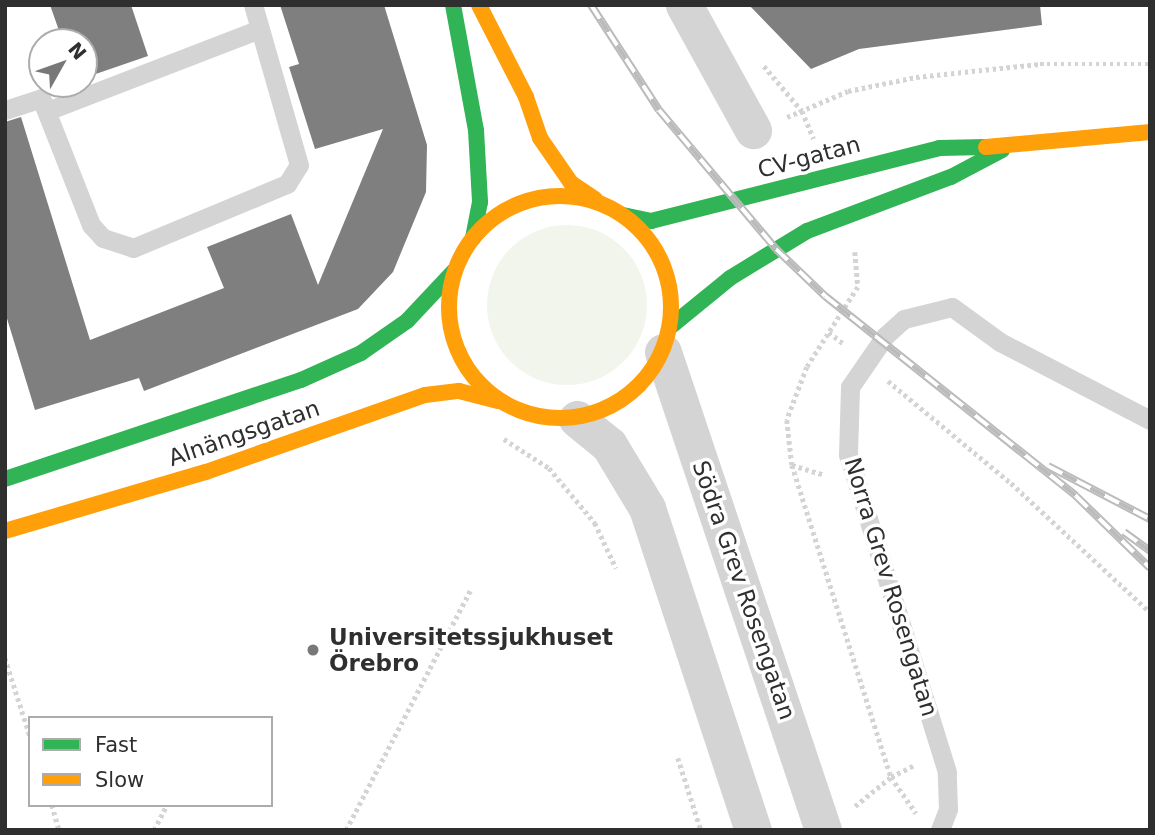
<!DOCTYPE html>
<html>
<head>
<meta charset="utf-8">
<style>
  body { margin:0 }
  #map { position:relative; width:1155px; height:835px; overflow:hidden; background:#fff; font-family:"DejaVu Sans",sans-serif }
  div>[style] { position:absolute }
  .green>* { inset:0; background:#f1f5ec }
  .round { border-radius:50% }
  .building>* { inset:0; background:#7f7f7f }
  .path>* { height:4.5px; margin-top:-2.25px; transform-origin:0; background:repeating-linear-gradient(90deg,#d4d4d4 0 3.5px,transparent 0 7px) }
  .lane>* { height:19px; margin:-9.5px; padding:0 9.5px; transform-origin:9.5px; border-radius:9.5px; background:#d4d4d4 }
  .street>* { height:37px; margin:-18.5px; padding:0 18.5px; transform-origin:18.5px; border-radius:18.5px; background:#d4d4d4 }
  .fast>* { height:16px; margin:-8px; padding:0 8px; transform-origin:8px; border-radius:8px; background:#30b455 }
  .slow>* { height:16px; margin:-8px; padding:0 8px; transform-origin:8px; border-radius:8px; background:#ff9f0a }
  .slow>.ring { margin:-8px; padding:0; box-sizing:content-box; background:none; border:16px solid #ff9f0a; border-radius:50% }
  .rail>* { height:8px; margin-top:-4px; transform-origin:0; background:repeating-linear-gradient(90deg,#fff 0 16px,#bbb 0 32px); box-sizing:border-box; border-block:2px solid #bbb }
  .dots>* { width:19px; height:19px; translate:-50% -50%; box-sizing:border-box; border:4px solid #fff; border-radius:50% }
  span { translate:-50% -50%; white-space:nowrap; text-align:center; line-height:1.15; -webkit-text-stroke:7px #fff; paint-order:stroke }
  .street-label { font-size:23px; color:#2f2f2f }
  .poi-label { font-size:23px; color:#2f2f2f; font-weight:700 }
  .left { translate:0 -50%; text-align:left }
  .frame { position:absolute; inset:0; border:7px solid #2f2f2f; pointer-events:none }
  .legend { position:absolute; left:28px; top:716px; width:245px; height:91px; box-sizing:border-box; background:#fff; border:2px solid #acacac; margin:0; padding:9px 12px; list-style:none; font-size:21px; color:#2f2f2f }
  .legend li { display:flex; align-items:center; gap:14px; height:35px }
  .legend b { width:35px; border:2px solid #acacac }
  .north { position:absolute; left:28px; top:28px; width:70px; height:70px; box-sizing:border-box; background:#fff; border:2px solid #acacac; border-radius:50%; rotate:50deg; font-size:19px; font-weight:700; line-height:28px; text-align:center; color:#2f2f2f }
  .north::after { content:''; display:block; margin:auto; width:24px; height:32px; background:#787878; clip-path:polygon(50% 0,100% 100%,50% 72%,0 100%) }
</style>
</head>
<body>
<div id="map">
  <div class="green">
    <div class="round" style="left:487px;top:225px;width:160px;height:160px"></div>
  </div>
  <div class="building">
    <div style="clip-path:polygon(50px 5px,131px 5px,148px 56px,84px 78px,84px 42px,63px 42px)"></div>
    <div style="clip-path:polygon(280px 5px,384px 5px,427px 145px,426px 192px,393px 272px,358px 309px,144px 391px,139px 378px,35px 410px,5px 312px,5px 122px,21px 117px,90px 340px,224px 288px,207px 247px,291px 214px,318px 285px,383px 129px,315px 149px,289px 67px,299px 64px)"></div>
    <div style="clip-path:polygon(749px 5px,1040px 5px,1042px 25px,859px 49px,811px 69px)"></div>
  </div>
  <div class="path">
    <div style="left:764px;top:66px;width:59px;rotate:49.8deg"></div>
    <div style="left:802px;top:111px;width:30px;rotate:67deg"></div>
    <div style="left:787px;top:117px;width:66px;rotate:-23.1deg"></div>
    <div style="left:848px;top:91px;width:69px;rotate:-11.6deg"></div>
    <div style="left:916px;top:77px;width:125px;rotate:-6deg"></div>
    <div style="left:1040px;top:64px;width:110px"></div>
    <div style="left:855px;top:252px;width:35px;rotate:85deg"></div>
    <div style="left:858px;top:287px;width:95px;rotate:122.5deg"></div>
    <div style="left:807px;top:367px;width:57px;rotate:110.7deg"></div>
    <div style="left:787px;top:420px;width:45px;rotate:83.7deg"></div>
    <div style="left:792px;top:465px;width:327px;rotate:72.4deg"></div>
    <div style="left:891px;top:777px;width:44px;rotate:55.2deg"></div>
    <div style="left:829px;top:332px;width:19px;rotate:39deg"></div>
    <div style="left:888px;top:381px;width:160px;rotate:39.7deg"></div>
    <div style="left:1011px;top:483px;width:190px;rotate:42.9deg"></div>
    <div style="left:504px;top:439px;width:54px;rotate:32.8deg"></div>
    <div style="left:549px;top:468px;width:72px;rotate:50.1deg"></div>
    <div style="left:595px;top:523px;width:50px;rotate:65deg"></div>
    <div style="left:792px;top:465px;width:34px;rotate:17deg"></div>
    <div style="left:5px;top:658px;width:82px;rotate:72.2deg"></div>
    <div style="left:678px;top:758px;width:76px;rotate:72.3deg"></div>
    <div style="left:52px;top:805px;width:26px;rotate:74deg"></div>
    <div style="left:855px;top:806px;width:46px;rotate:-38.9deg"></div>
    <div style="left:891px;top:777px;width:25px;rotate:-27deg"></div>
    <div style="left:154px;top:830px;width:28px;rotate:-63deg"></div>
    <div style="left:346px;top:830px;width:271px;rotate:-62.6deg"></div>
  </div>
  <div class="lane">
    <div style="left:5px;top:110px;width:38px;rotate:-18deg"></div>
    <div style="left:41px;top:98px;width:136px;rotate:68.5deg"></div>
    <div style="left:91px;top:225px;width:18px;rotate:47deg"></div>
    <div style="left:103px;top:238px;width:32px;rotate:18deg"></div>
    <div style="left:133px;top:248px;width:167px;rotate:-22.6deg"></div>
    <div style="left:287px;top:184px;width:22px;rotate:-58deg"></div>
    <div style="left:299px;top:165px;width:166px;rotate:-106deg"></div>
    <div style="left:47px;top:111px;width:225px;rotate:-21.1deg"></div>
    <div style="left:940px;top:830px;width:22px;rotate:-69deg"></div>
    <div style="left:948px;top:809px;width:37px;rotate:-92deg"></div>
    <div style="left:947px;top:772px;width:332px;rotate:-107.3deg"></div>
    <div style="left:848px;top:455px;width:68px;rotate:-88.3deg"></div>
    <div style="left:850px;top:387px;width:62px;rotate:-55.5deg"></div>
    <div style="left:885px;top:336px;width:25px;rotate:-42deg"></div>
    <div style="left:904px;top:319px;width:49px;rotate:-14deg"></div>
    <div style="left:952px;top:307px;width:59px;rotate:36.1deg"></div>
    <div style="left:1000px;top:342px;width:169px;rotate:27.5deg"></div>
  </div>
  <div class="street">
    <div style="left:684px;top:5px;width:143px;rotate:61.1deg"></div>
    <div style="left:663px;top:352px;width:504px;rotate:71.49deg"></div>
    <div style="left:577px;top:419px;width:41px;rotate:39.1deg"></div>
    <div style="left:609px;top:445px;width:74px;rotate:58.9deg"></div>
    <div style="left:647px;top:508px;width:339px;rotate:71.8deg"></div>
  </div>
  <div class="fast">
    <div style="left:453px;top:5px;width:127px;rotate:79.6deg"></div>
    <div style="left:476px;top:130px;width:72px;rotate:86.8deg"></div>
    <div style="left:480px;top:202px;width:37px;rotate:101deg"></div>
    <div style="left:623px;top:215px;width:29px;rotate:12deg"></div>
    <div style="left:651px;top:221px;width:297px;rotate:-14.2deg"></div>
    <div style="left:939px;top:148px;width:47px;rotate:-1.2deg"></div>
    <div style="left:670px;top:327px;width:77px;rotate:-39.2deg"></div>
    <div style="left:730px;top:278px;width:90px;rotate:-31.4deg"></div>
    <div style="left:807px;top:231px;width:154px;rotate:-20.6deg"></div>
    <div style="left:951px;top:177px;width:58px;rotate:-27.9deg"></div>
    <div style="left:5px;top:479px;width:312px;rotate:-18.5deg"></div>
    <div style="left:301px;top:380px;width:66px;rotate:-24.2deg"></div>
    <div style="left:361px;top:353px;width:56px;rotate:-34.8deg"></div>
    <div style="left:407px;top:321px;width:69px;rotate:-46.8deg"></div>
  </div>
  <div class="slow">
    <div style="left:479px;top:5px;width:103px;rotate:62.9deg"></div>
    <div style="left:526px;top:97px;width:43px;rotate:71.1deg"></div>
    <div style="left:540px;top:138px;width:55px;rotate:55.4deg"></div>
    <div style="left:571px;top:183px;width:29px;rotate:34deg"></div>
    <div style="left:986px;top:147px;width:165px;rotate:-5.2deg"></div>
    <div class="ring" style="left:449px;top:196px;width:206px;height:206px"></div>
    <div style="left:5px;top:531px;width:209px;rotate:-16.4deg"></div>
    <div style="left:206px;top:472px;width:232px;rotate:-19.4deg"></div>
    <div style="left:425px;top:395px;width:34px;rotate:-7deg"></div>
    <div style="left:459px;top:391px;width:40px;rotate:14.4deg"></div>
  </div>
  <div class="rail">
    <div style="left:591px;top:5px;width:125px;rotate:57.1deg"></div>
    <div style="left:659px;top:110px;width:182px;rotate:49.9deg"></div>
    <div style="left:776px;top:249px;width:68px;rotate:43.8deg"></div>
    <div style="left:825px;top:296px;width:321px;rotate:38.5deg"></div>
    <div style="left:1076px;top:496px;width:103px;rotate:44.2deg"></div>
    <div style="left:1048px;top:466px;width:115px;rotate:27.5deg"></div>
    <div style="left:1124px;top:532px;width:32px;rotate:36deg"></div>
  </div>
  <div class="dots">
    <div style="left:313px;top:650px;background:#787878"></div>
  </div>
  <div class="street-label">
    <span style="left:809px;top:157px;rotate:-15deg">CV-gatan</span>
    <span style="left:244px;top:433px;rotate:-19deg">Alnängsgatan</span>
    <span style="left:891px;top:587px;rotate:73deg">Norra Grev Rosengatan</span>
    <span style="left:744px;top:590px;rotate:71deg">Södra Grev Rosengatan</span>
  </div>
  <div class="poi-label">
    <span class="left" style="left:329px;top:650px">Universitetssjukhuset<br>Örebro</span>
  </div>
  <div class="frame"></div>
  <ul class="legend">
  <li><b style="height:9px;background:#30b455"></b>Fast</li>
  <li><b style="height:9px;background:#ff9f0a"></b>Slow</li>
  </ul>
  <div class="north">N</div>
</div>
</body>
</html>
